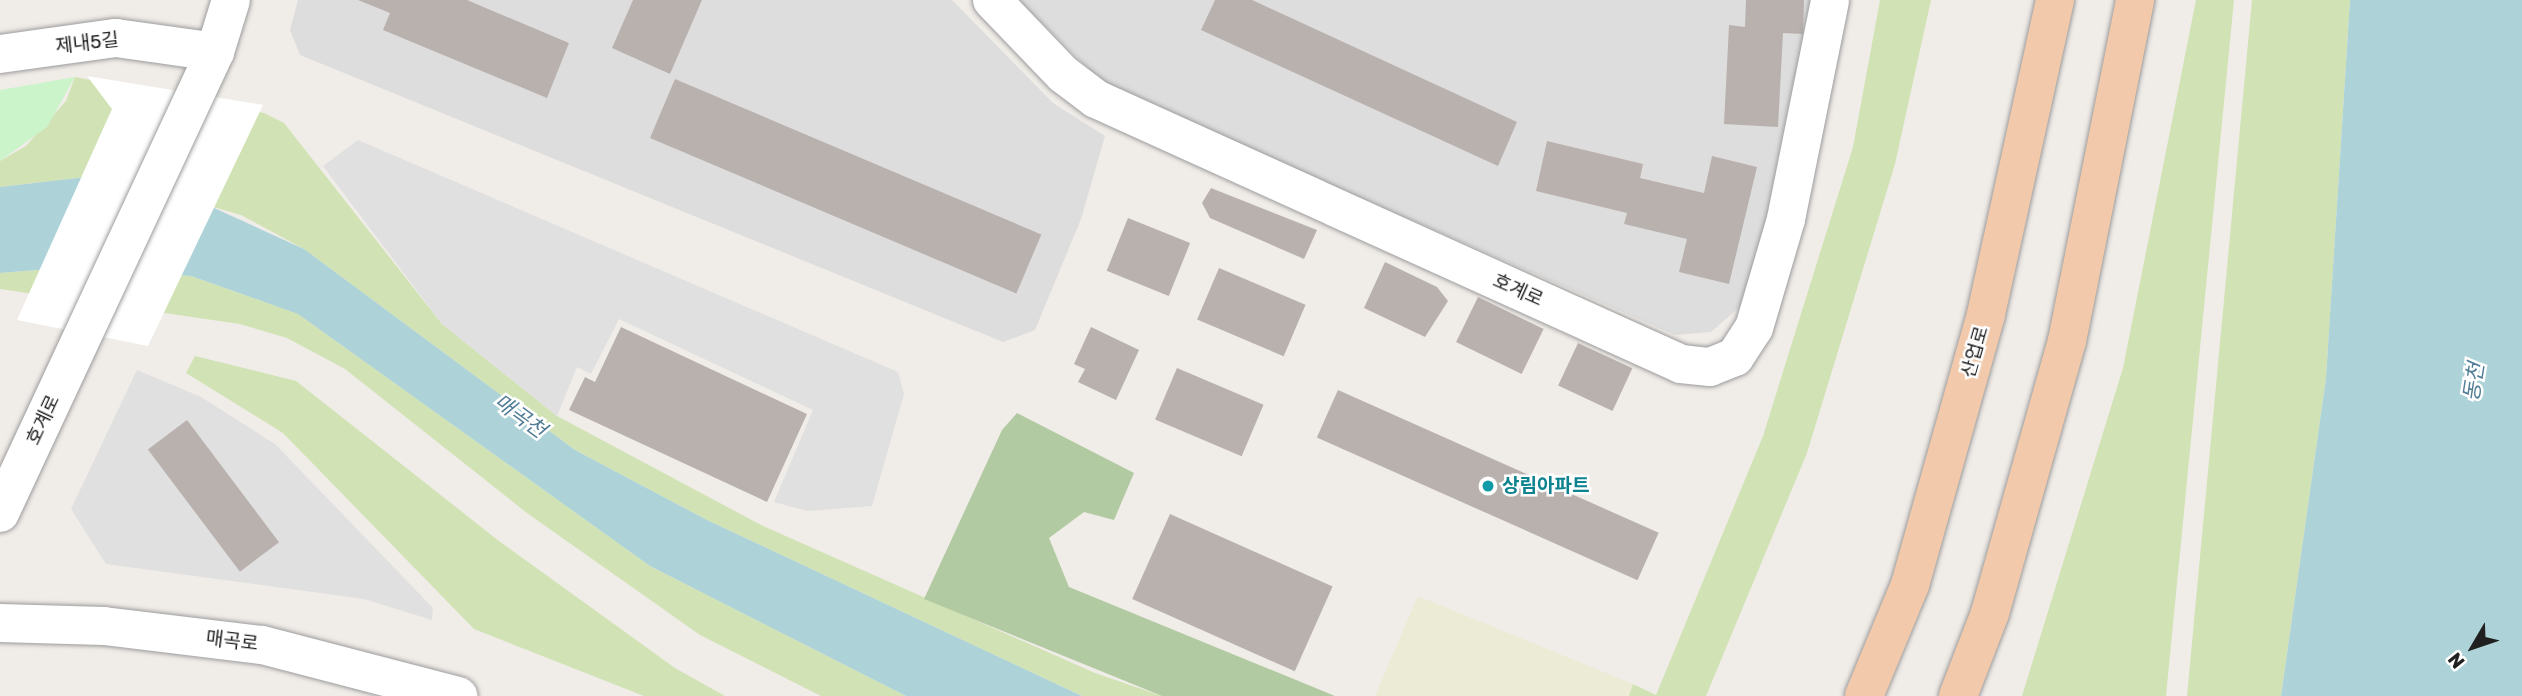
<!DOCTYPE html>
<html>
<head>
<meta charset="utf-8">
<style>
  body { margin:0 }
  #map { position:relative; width:2522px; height:696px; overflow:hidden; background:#f0ece8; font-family:Rubik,"Noto Sans KR",sans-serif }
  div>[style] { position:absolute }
  .residential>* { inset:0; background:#dedddd }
  .farmland>* { inset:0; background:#ecebd6 }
  .grass>* { inset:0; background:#d1e3b4 }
  .forest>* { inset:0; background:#b2caa1 }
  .park>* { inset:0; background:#ccf4cb }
  .parking>* { inset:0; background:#e0e0e0 }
  .water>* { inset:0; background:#add3d8 }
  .pier>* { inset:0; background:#fff }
  .building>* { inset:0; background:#b9b1ae; transform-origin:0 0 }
  .roads { filter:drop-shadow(0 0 2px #9d9d9d) drop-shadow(0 0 2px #9d9d9d) }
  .minor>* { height:38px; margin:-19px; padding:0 19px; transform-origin:19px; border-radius:19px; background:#fff }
  .major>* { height:38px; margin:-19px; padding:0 19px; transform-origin:19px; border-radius:19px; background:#f2caab }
  .dots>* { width:19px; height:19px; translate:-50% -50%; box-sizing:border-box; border:4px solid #fff; border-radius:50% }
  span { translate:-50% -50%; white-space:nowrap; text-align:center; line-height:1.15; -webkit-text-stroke:5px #fff; paint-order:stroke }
  .street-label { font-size:19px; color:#202020 }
  .culture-label { font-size:19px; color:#0d838f; font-weight:700 }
  .left { translate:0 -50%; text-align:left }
  .water-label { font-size:21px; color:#507c96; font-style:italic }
  .north { position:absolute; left:2438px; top:612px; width:70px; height:70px; -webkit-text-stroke:5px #fff; paint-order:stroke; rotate:231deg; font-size:19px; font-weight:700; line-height:28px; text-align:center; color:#202020 }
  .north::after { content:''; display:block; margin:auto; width:24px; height:32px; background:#202020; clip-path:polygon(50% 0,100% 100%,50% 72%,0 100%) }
</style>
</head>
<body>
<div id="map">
  <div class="residential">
    <div style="clip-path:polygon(298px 0,952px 0,1053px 103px,1105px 136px,1081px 219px,1035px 330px,1003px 342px,300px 55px,290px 30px)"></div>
    <div style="clip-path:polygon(1019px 0,1816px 0,1771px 216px,1743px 304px,1711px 332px,1675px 335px,1107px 87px)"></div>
  </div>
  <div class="farmland">
    <div style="clip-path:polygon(1418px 596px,1633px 684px,1629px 696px,1375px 696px)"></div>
  </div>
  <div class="grass">
    <div style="clip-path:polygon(1880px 0,1931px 0,1895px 164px,1807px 453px,1706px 696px,1629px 696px,1633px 684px,1656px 695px,1763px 436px,1853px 147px)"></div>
    <div style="clip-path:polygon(2196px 0,2234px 0,2166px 696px,2022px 696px,2123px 368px)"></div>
    <div style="clip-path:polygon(2252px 0,2350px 0,2326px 378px,2281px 696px,2187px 696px)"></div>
    <div style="clip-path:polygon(75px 77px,264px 113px,284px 123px,442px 324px,557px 416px,761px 525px,1095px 673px,1162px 696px,1082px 696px,707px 520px,575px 450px,304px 249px,241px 215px,103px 175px,0 187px,0 161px,26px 146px,66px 101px)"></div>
    <div style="clip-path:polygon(74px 267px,191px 276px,298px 314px,650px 566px,906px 696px,821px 696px,700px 635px,527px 513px,345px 369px,287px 338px,240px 324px,0 289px,0 273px)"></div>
    <div style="clip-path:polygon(195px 356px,296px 381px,499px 541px,675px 668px,725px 696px,644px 696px,474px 629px,283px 433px,186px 373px)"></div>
  </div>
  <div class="forest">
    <div style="clip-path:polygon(1017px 413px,1134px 473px,1114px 520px,1084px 512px,1049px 538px,1069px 587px,1335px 696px,1162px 696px,924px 599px,1002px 430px)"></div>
  </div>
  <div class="park">
    <div style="clip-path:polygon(75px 77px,47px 127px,0 161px,0 90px)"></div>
  </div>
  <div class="parking">
    <div style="clip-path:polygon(358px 140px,898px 372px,904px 394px,872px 506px,808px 511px,774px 502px,813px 410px,619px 319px,591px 374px,577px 367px,557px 416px,442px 324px,323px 166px)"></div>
    <div style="clip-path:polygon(137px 370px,201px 397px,275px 444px,433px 608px,432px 620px,364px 599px,106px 564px,71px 509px)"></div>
  </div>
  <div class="water">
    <div style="clip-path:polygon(2350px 0,2522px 0,2522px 696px,2281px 696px,2326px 378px)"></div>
    <div style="clip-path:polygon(103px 175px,168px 187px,304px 249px,575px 450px,707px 520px,1082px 696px,906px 696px,650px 566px,298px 314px,191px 276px,74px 267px,0 273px,0 187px)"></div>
  </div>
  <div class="pier">
    <div style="clip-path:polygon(87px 76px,263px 105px,148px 346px,17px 320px,112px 109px)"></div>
  </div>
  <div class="building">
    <div style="clip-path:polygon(358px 0,467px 0,569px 43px,547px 98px,383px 30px,390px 13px)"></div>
    <div style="clip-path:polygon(633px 0,702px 0,670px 74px,612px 48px)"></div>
    <div style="clip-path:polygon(1215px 0,1252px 0,1517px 122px,1498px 166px,1201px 30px)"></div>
    <div style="clip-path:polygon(1746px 0,1804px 0,1803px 34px,1783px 33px,1778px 127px,1724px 124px,1729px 25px,1745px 27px)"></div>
    <div style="left:675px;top:79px;width:398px;height:64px;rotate:23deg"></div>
    <div style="clip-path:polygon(1547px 141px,1643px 164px,1640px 178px,1704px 193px,1712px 156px,1757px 167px,1729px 284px,1679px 272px,1687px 239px,1624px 224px,1627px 213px,1536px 191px)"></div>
    <div style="clip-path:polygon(1211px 188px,1317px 230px,1304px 259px,1210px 218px,1202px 203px)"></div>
    <div style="left:1128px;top:218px;width:67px;height:57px;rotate:22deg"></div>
    <div style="clip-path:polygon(1385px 262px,1437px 287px,1448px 301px,1425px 337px,1364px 308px)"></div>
    <div style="left:1219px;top:268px;width:94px;height:56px;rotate:23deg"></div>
    <div style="left:1478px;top:297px;width:73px;height:50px;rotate:26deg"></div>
    <div style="clip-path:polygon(621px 327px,807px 414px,767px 502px,569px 410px,585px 377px,595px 382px)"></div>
    <div style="clip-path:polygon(1091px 327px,1139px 350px,1116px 400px,1078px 382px,1085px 369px,1074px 364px)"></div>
    <div style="left:1578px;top:343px;width:60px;height:47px;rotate:25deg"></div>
    <div style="left:1177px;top:368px;width:94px;height:56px;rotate:23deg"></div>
    <div style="left:1338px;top:390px;width:351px;height:52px;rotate:24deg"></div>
    <div style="left:187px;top:420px;width:153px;height:49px;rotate:53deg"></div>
    <div style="left:1170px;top:514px;width:178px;height:93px;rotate:24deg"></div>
  </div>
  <div class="roads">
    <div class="minor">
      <div style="left:992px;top:0;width:103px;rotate:46.2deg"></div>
      <div style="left:1063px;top:74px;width:41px;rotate:37.1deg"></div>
      <div style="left:1096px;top:99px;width:642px;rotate:24.37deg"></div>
      <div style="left:1681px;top:364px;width:29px;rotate:6deg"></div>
      <div style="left:1710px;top:367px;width:27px;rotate:-22deg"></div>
      <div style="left:1735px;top:357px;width:35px;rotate:-57deg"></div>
      <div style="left:1754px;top:328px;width:114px;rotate:-73.6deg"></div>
      <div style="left:1786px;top:219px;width:223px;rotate:-78.6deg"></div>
      <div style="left:0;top:54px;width:117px;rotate:-7.9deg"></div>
      <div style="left:116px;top:38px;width:100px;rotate:8deg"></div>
      <div style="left:0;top:513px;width:509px;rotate:-65deg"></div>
      <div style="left:215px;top:52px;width:54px;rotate:-72.9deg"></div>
      <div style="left:0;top:623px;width:104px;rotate:1.7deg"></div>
      <div style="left:104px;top:626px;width:159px;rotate:6.9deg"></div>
      <div style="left:262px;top:645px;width:203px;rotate:14.6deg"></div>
    </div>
    <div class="major">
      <div style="left:1864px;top:696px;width:120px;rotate:-67.5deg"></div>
      <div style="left:1910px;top:585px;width:281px;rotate:-74.3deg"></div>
      <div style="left:1986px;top:314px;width:321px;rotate:-77.6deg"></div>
      <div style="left:1958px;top:696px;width:89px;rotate:-68.9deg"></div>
      <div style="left:1990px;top:613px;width:283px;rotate:-74.2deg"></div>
      <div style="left:2067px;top:341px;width:348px;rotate:-78.7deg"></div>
    </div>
  </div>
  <div class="dots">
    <div style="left:1488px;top:486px;background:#0f9aa8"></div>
  </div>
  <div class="street-label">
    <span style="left:87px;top:43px;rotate:-6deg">제내5길</span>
    <span style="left:1518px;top:290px;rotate:24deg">호계로</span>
    <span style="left:1975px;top:352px;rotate:-74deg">산업로</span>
    <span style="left:43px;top:420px;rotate:-65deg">호계로</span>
    <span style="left:232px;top:641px;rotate:7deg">매곡로</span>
  </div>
  <div class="culture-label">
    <span class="left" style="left:1502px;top:486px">상림아파트</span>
  </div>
  <div class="water-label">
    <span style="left:2474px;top:382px;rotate:-81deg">동천</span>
    <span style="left:520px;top:416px;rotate:36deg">매곡천</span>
  </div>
  <div class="north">N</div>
</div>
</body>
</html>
